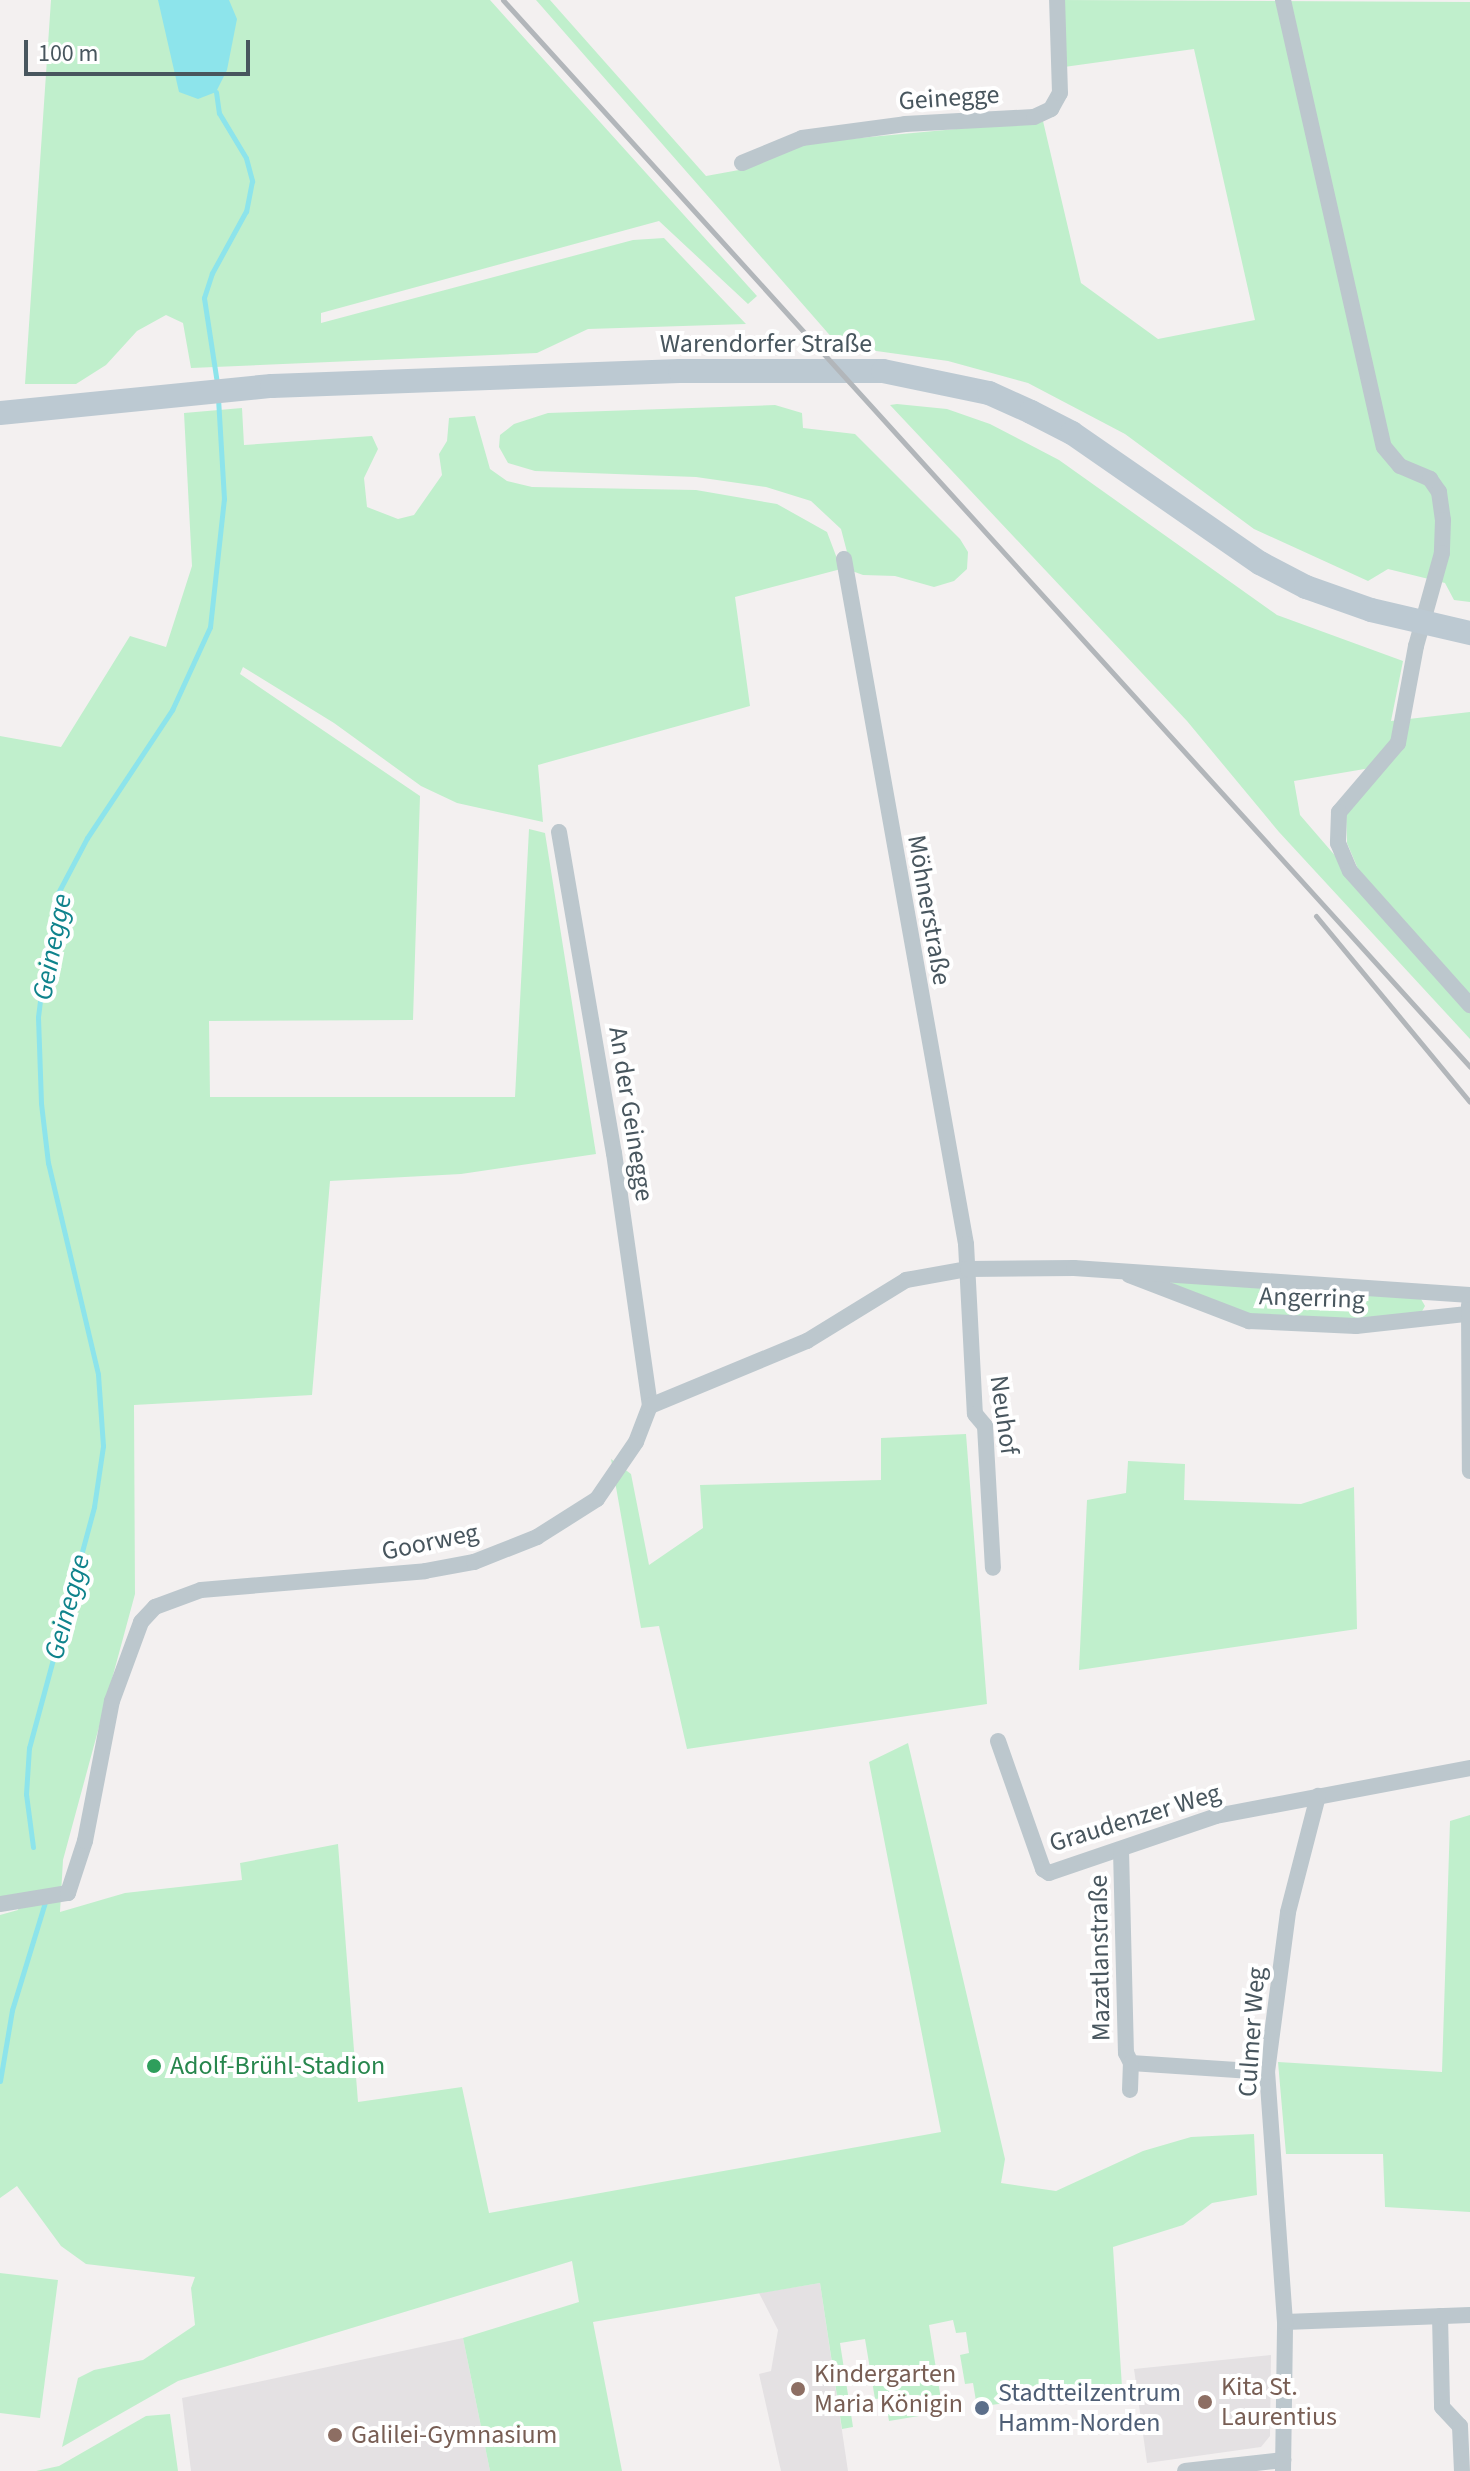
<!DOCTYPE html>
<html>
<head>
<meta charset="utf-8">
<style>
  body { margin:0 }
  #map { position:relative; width:1470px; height:2471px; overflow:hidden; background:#f3f0f0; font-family:"Source Sans 3",sans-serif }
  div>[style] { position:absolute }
  .education>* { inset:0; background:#e4e1e3 }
  .green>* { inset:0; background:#c0efcc }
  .water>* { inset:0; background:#8de4eb }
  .stream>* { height:5px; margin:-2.5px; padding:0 2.5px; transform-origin:2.5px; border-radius:2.5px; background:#8de4eb }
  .street>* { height:16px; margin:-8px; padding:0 8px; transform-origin:8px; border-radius:8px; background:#bcc7cd }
  .secondary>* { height:24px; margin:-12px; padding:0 12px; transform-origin:12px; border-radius:12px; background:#bcc9d2 }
  .rail>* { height:5px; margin:-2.5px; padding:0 2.5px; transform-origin:2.5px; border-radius:2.5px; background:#b2b6ba }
  .dots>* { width:22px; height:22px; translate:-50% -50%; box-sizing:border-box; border:4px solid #fff; border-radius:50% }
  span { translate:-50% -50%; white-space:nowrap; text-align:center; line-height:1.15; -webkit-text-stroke:8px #fff; paint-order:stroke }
  .street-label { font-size:26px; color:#48565e }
  .leisure-label { font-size:26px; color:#27864d }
  .left { translate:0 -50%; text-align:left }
  .education-label { font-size:26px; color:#785e54 }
  .service-label { font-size:26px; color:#4e5e75 }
  .water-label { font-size:28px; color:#0f838c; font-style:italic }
  .scale { position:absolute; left:24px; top:40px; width:226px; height:36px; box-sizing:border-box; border:4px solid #48565e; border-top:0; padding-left:10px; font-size:24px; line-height:28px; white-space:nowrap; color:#48565e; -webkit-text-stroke:6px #fff; paint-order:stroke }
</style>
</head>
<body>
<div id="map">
  <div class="education">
    <div style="clip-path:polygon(820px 2283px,848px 2471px,781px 2471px,759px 2374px,771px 2371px,778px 2330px,759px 2293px)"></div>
    <div style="clip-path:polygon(463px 2338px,490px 2471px,191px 2471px,182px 2398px)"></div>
    <div style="clip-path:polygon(1271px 2355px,1270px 2436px,1261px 2447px,1147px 2463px,1134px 2369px)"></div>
  </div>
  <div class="green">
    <div style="clip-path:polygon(51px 0,490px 0,757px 296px,748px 304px,659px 221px,321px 313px,321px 323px,633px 240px,664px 238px,746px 324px,588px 329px,537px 353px,191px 368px,183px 323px,166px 315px,137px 331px,106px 365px,76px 384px,25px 384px)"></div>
    <div style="clip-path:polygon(536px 0,550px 0,706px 176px,739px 170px,805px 143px,1043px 121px,1081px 283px,1158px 339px,1255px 320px,1194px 49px,1064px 67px,1061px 0,1470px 2px,1470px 602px,1454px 600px,1445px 583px,1388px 569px,1368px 581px,1254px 529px,1125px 434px,1028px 383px,948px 361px,862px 349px,848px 356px)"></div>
    <div style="clip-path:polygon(897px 404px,947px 409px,990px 424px,1059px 460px,1277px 615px,1403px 661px,1391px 721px,1470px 712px,1470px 996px,1358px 869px,1347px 843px,1346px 813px,1388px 765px,1294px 781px,1300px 815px,1470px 1012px,1470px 1039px,1279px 832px,1187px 721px,890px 405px)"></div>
    <div style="clip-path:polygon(775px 405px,802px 413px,803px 428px,855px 434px,960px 539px,968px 552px,967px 569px,954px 581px,934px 587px,895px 576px,863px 575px,852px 571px,841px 529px,811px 501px,766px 487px,696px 477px,535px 471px,508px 463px,499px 447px,500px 435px,514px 424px,548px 413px)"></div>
    <div style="clip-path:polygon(242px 408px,244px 445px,372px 436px,378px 449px,364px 478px,367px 507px,398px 519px,414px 515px,442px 475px,439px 454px,447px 441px,449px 418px,475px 416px,490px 469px,507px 481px,532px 487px,696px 490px,777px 504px,827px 532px,841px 569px,735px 597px,750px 706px,538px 765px,543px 822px,457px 803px,421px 786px,334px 723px,243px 667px,240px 674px,420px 796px,413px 1020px,209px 1021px,210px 1097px,515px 1097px,529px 829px,545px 833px,596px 1154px,461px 1174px,330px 1181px,312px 1395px,134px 1405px,135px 1594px,63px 1860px,60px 1912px,125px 1893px,242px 1880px,240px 1863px,338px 1844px,358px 2102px,462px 2087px,489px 2213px,941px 2132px,869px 1762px,908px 1743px,1005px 2159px,1001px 2183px,1056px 2191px,1143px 2151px,1191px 2137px,1254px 2134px,1257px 2195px,1212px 2203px,1183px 2225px,1113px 2247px,1122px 2387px,977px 2407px,973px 2383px,965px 2384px,960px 2355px,969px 2353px,966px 2332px,956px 2333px,953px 2320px,929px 2325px,943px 2412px,889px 2421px,885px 2398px,875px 2399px,865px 2339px,840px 2343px,853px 2427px,842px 2429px,820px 2283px,593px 2322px,622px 2471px,490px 2471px,463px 2338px,579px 2302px,572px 2261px,178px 2381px,62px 2447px,78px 2378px,94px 2370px,143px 2360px,195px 2325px,191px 2288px,195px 2277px,86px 2264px,61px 2246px,17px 2186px,0 2198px,0 1915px,18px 1910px,21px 1896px,0 1898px,0 736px,61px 747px,130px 636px,166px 647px,192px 566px,184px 413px)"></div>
    <div style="clip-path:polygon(1167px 1281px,1421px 1299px,1425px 1306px,1420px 1315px,1299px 1321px,1229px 1310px)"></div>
    <div style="clip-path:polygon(966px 1434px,987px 1704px,687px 1749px,659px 1626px,641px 1628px,611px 1459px,631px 1474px,649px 1565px,703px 1528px,700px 1485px,881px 1480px,881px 1438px)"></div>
    <div style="clip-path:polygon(1128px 1461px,1185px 1464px,1184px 1500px,1301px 1504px,1354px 1487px,1357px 1629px,1079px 1670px,1087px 1500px,1126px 1493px)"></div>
    <div style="clip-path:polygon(1470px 1815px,1470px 2212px,1385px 2207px,1383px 2154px,1286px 2154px,1278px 2062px,1442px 2072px,1450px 1821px)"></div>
    <div style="clip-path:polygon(0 2273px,58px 2280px,40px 2418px,0 2413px)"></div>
    <div style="clip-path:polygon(170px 2414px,178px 2471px,36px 2471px,59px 2466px,146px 2416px)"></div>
  </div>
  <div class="water">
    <div style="clip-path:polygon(158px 0,229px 0,237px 19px,227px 70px,216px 92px,198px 99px,179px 92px)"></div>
  </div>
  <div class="stream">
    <div style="left:216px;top:92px;width:21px;rotate:82deg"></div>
    <div style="left:219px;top:113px;width:52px;rotate:59deg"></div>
    <div style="left:246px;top:158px;width:24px;rotate:75deg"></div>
    <div style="left:252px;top:181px;width:31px;rotate:101deg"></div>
    <div style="left:246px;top:211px;width:71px;rotate:118.7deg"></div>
    <div style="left:212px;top:273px;width:26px;rotate:108deg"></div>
    <div style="left:204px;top:298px;width:86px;rotate:81.3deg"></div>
    <div style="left:33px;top:1847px;width:53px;rotate:-97.5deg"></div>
    <div style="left:26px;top:1794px;width:46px;rotate:-86.3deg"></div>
    <div style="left:29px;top:1748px;width:250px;rotate:-74.9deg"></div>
    <div style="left:94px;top:1507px;width:62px;rotate:-81.6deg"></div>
    <div style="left:103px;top:1446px;width:72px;rotate:-94deg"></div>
    <div style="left:98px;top:1374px;width:217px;rotate:-103.3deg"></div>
    <div style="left:48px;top:1163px;width:60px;rotate:-96.7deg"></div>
    <div style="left:41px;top:1103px;width:86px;rotate:-92deg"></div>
    <div style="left:38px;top:1017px;width:64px;rotate:-82.9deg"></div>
    <div style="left:46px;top:953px;width:61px;rotate:-78.7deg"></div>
    <div style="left:58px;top:893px;width:62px;rotate:-62.2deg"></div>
    <div style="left:87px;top:838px;width:154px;rotate:-56.4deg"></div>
    <div style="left:172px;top:710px;width:91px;rotate:-65.4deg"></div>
    <div style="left:210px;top:627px;width:129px;rotate:-83.8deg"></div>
    <div style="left:224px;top:499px;width:102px;rotate:-93.4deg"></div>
    <div style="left:0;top:2081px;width:72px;rotate:-80.4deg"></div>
    <div style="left:12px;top:2010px;width:113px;rotate:-73deg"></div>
  </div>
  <div class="street">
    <div style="left:1283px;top:0;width:458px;rotate:77.3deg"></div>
    <div style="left:1384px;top:447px;width:25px;rotate:50deg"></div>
    <div style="left:1400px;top:466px;width:33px;rotate:23deg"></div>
    <div style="left:1430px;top:479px;width:16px;rotate:55deg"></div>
    <div style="left:1439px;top:492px;width:28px;rotate:82deg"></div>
    <div style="left:1443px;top:520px;width:33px;rotate:92deg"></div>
    <div style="left:1442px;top:553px;width:97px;rotate:105.6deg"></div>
    <div style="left:1416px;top:646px;width:99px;rotate:100.5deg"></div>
    <div style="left:1398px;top:743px;width:91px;rotate:130.5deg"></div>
    <div style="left:1339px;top:812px;width:31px;rotate:92deg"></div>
    <div style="left:1338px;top:843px;width:30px;rotate:67deg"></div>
    <div style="left:1350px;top:871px;width:180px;rotate:48.2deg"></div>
    <div style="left:742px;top:163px;width:65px;rotate:-22.6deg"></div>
    <div style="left:802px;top:138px;width:104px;rotate:-7.7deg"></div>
    <div style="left:905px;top:124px;width:129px;rotate:-3.1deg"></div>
    <div style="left:1034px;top:117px;width:19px;rotate:-25deg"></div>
    <div style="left:1051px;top:109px;width:18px;rotate:-61deg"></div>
    <div style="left:1060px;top:93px;width:93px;rotate:-91.8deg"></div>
    <div style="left:844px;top:559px;width:696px;rotate:79.9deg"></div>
    <div style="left:966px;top:1244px;width:170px;rotate:87deg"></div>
    <div style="left:975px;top:1414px;width:16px;rotate:50deg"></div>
    <div style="left:985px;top:1426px;width:142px;rotate:86.8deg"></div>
    <div style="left:559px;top:832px;width:326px;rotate:80.3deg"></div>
    <div style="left:614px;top:1153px;width:256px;rotate:81.9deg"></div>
    <div style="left:1129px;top:1275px;width:129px;rotate:21deg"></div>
    <div style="left:1249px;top:1321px;width:107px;rotate:2.7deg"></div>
    <div style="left:1356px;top:1326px;width:112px;rotate:-6.2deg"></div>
    <div style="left:1469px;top:1305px;width:166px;rotate:89.7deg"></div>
    <div style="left:998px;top:1741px;width:136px;rotate:70.6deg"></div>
    <div style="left:1043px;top:1869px;width:7px;rotate:34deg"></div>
    <div style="left:1049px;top:1873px;width:176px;rotate:-18.8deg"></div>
    <div style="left:1216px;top:1816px;width:258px;rotate:-10.7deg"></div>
    <div style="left:1121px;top:1850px;width:203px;rotate:88.6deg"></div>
    <div style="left:1126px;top:2053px;width:11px;rotate:63deg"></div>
    <div style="left:1131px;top:2063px;width:136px;rotate:3.8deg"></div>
    <div style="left:0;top:1904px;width:69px;rotate:-9.2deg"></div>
    <div style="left:68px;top:1893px;width:55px;rotate:-71.9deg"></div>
    <div style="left:85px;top:1841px;width:143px;rotate:-79.1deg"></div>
    <div style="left:112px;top:1701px;width:84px;rotate:-69.8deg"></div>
    <div style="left:141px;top:1622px;width:21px;rotate:-47deg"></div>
    <div style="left:155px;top:1607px;width:49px;rotate:-20.3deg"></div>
    <div style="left:201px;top:1590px;width:225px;rotate:-4.8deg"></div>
    <div style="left:425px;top:1571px;width:50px;rotate:-10.4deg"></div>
    <div style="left:474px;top:1562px;width:68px;rotate:-21.6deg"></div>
    <div style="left:537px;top:1537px;width:71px;rotate:-32.3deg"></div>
    <div style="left:597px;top:1499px;width:69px;rotate:-55.6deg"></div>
    <div style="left:636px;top:1442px;width:39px;rotate:-69deg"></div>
    <div style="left:650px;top:1406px;width:170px;rotate:-22.5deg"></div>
    <div style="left:807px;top:1341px;width:116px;rotate:-31.6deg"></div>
    <div style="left:906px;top:1280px;width:63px;rotate:-10.1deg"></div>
    <div style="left:968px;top:1269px;width:106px;rotate:-0.5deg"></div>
    <div style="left:1074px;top:1268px;width:397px;rotate:3.9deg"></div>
    <div style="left:1130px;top:2090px;width:27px;rotate:-88deg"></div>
    <div style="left:1440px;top:2316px;width:91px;rotate:88.7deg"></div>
    <div style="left:1442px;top:2407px;width:26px;rotate:47deg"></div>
    <div style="left:1460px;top:2426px;width:45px;rotate:87.5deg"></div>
    <div style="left:1285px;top:2322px;width:185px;rotate:-2.2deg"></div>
    <div style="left:1185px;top:2471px;width:99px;rotate:-6.4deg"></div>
    <div style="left:1283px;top:2471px;width:149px;rotate:-89.2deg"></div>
    <div style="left:1285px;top:2322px;width:251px;rotate:-94.1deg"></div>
    <div style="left:1267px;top:2072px;width:161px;rotate:-82.5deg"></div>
    <div style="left:1288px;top:1912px;width:120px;rotate:-75.5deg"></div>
  </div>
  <div class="secondary">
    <div style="left:0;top:413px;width:273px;rotate:-5.7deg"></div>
    <div style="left:272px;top:386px;width:408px;rotate:-2.1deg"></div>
    <div style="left:680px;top:371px;width:203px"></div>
    <div style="left:883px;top:371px;width:108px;rotate:11.7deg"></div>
    <div style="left:989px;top:393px;width:46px;rotate:24.3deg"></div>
    <div style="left:1031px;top:412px;width:46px;rotate:27.1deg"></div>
    <div style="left:1072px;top:433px;width:229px;rotate:34.7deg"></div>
    <div style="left:1260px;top:563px;width:52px;rotate:27.6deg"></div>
    <div style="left:1306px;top:587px;width:69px;rotate:19.5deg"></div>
    <div style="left:1371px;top:610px;width:102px;rotate:13.1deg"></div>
  </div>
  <div class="rail">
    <div style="left:503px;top:0;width:1440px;rotate:47.81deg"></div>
    <div style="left:1316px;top:916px;width:241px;rotate:50.4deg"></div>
  </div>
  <div class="dots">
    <div style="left:154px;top:2066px;background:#2e9e5b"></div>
    <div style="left:798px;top:2389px;background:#8d6e63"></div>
    <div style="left:1205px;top:2402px;background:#8d6e63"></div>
    <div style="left:982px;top:2408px;background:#5c6f8a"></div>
    <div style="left:335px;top:2435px;background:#8d6e63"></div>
  </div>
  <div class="street-label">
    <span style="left:949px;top:98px;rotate:-4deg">Geinegge</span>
    <span style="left:766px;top:344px">Warendorfer Straße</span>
    <span style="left:929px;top:910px;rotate:80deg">Möhnerstraße</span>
    <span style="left:631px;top:1114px;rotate:81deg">An der Geinegge</span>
    <span style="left:1312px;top:1298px;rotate:2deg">Angerring</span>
    <span style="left:1004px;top:1415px;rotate:82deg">Neuhof</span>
    <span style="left:430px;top:1542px;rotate:-12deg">Goorweg</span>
    <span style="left:1135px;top:1818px;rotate:-17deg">Graudenzer Weg</span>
    <span style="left:1100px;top:1958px;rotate:-91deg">Mazatlanstraße</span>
    <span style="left:1252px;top:2032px;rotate:-86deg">Culmer Weg</span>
  </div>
  <div class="leisure-label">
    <span class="left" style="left:170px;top:2066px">Adolf-Brühl-Stadion</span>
  </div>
  <div class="education-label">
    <span class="left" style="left:814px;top:2389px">Kindergarten<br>Maria Königin</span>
    <span class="left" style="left:1221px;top:2402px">Kita St.<br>Laurentius</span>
    <span class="left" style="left:351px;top:2435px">Galilei-Gymnasium</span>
  </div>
  <div class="service-label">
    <span class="left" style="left:998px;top:2408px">Stadtteilzentrum<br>Hamm-Norden</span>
  </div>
  <div class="water-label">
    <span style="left:52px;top:947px;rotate:-79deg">Geinegge</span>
    <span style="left:67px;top:1607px;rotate:-75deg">Geinegge</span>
  </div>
  <div class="scale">100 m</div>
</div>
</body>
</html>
